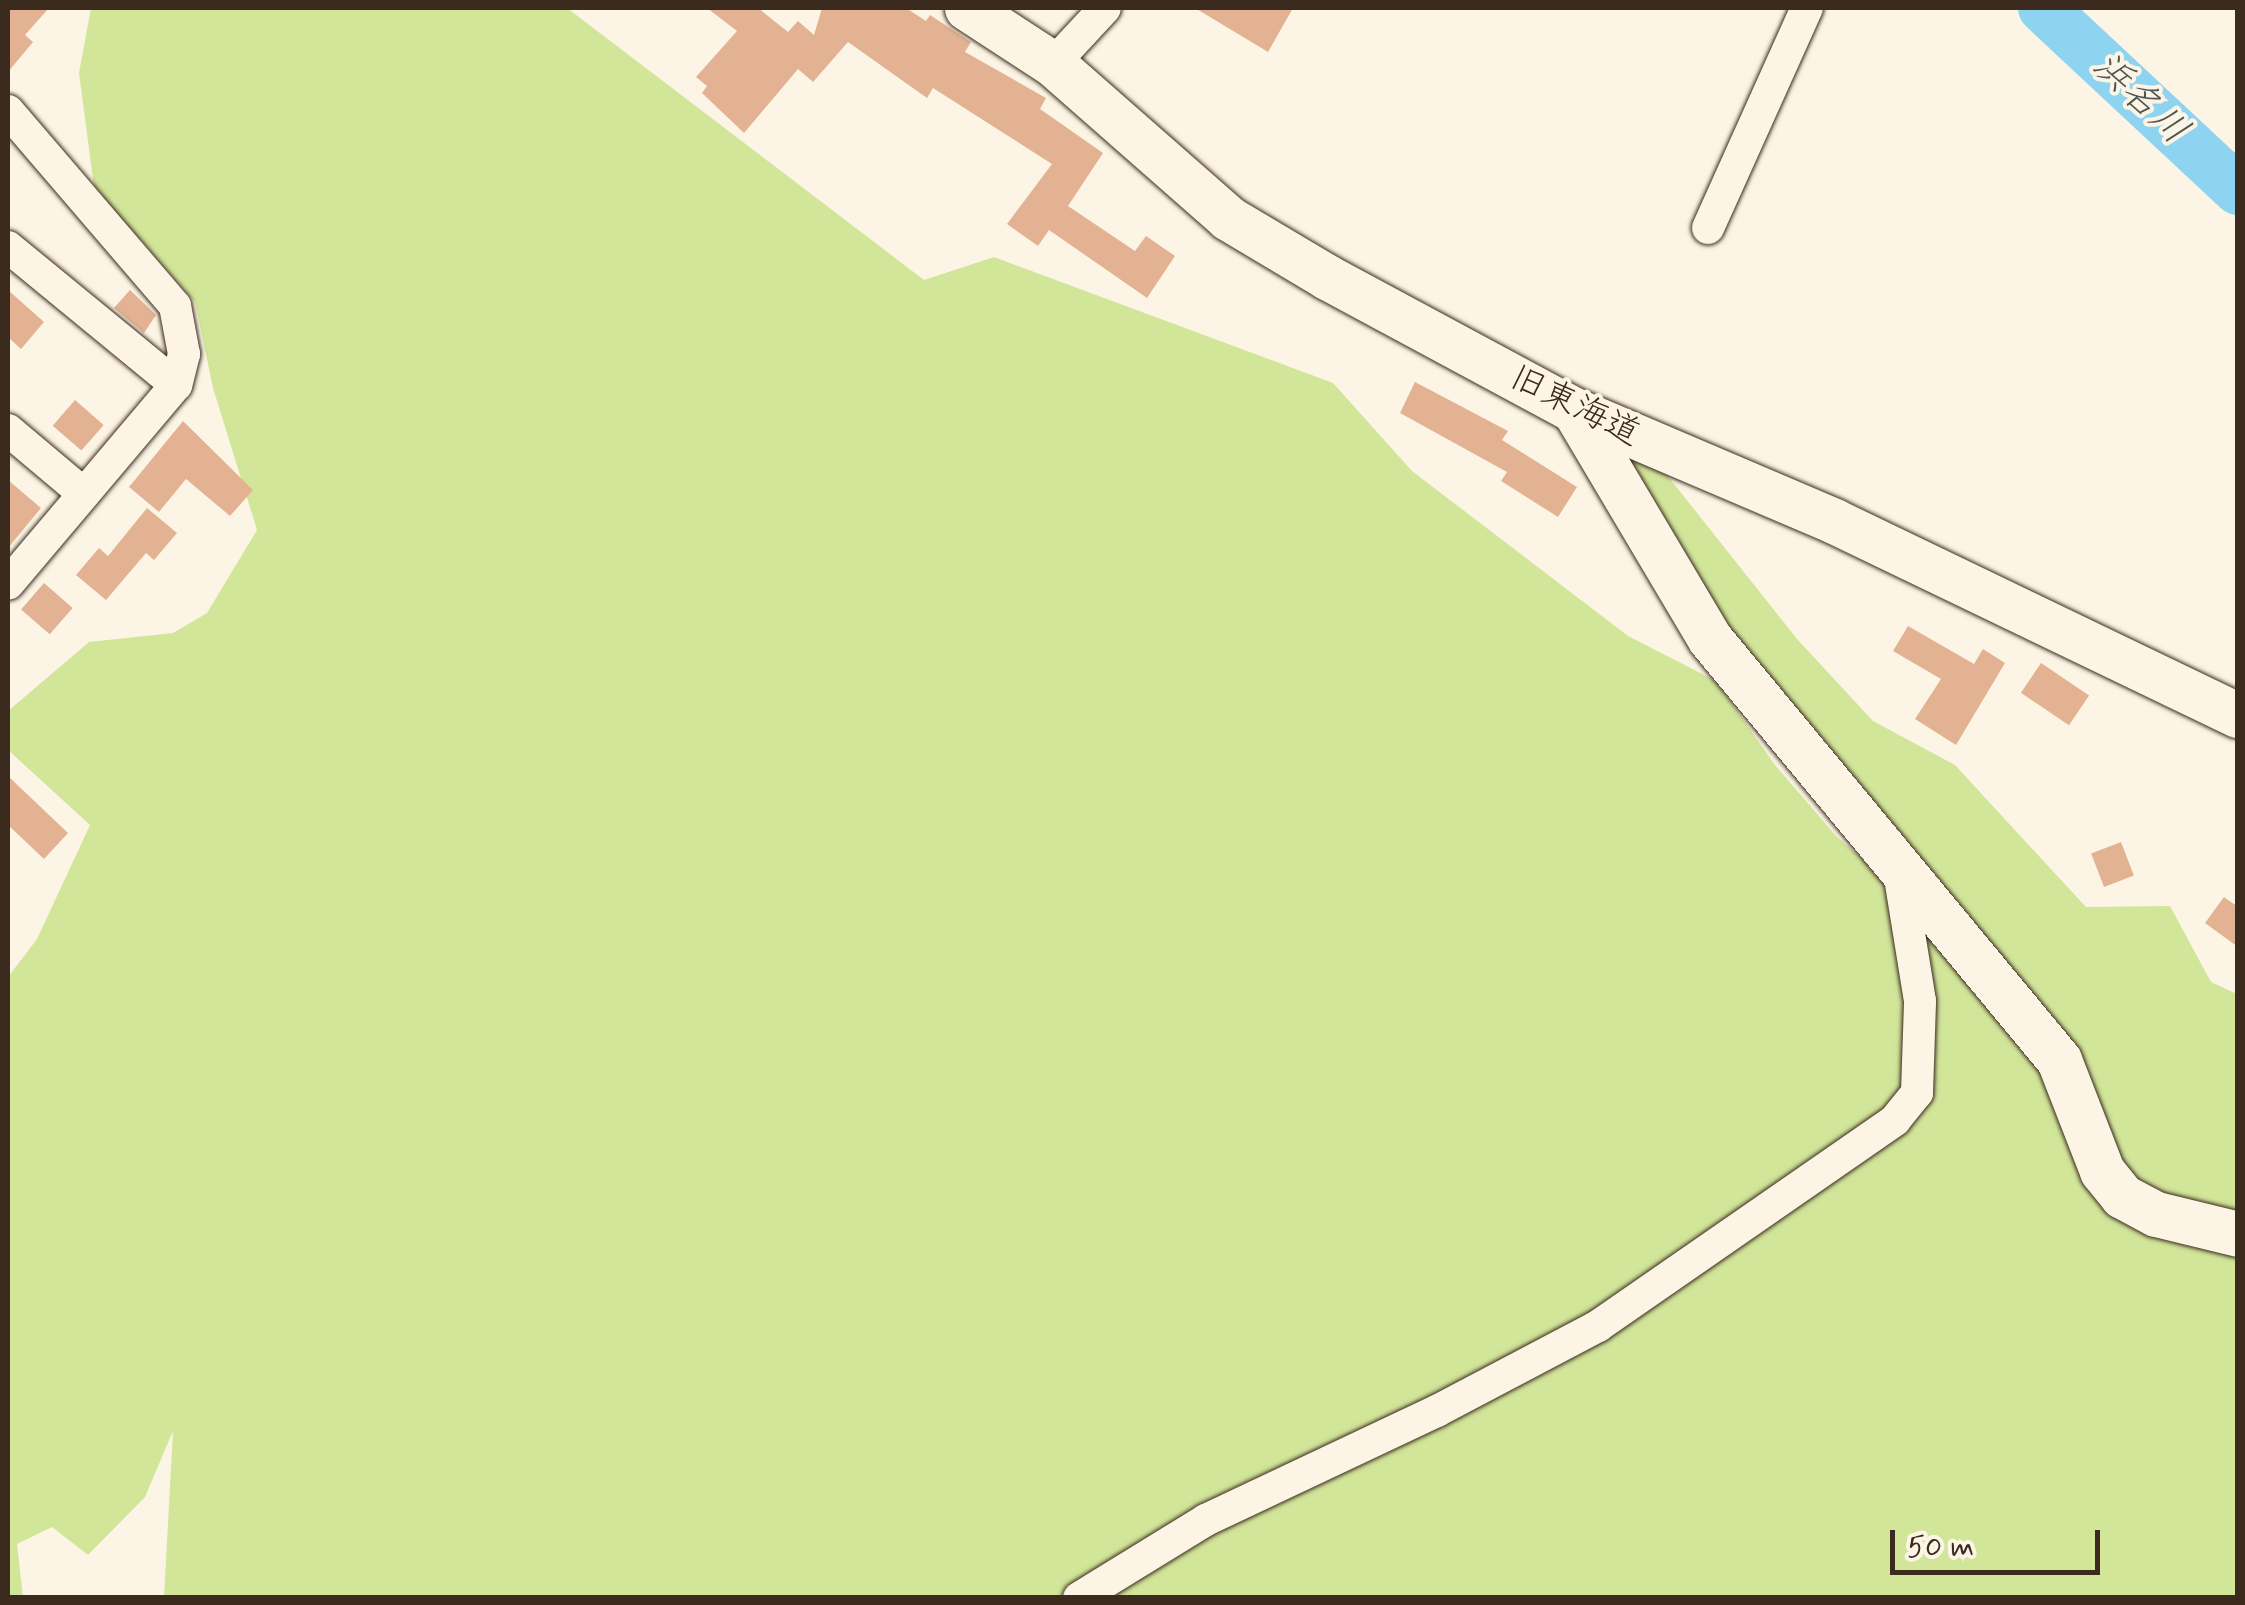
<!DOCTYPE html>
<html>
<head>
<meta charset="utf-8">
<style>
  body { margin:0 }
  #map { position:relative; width:2245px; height:1605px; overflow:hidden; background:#fcf5e5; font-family:Mynerve,"Klee One",sans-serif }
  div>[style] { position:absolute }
  .green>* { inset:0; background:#d2e69a }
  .river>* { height:50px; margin:-25px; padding:0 25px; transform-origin:25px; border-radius:25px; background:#8ed3f0 }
  .building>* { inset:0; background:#e2b293; transform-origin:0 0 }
  .roads { filter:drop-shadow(0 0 2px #3b2a1e) drop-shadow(0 0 2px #3b2a1e) }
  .street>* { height:32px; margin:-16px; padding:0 16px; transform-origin:16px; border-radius:16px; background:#fcf5e5 }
  .secondary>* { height:45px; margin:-22.5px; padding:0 22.5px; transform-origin:22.5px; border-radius:22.5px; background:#fcf5e5 }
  span { translate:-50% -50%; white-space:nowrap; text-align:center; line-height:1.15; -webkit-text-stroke:8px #fcf5e5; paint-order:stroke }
  .street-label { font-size:35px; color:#3b2a1e }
  .water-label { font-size:38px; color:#505452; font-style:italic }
  .frame { position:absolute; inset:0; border:10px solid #3b2a1e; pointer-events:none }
  .scale { position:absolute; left:1890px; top:1530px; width:210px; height:45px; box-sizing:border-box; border:5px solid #3b2a1e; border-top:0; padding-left:12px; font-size:30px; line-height:35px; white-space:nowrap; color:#3b2a1e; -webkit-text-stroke:8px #fcf5e5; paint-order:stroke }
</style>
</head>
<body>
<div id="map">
  <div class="green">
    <div style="clip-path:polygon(91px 8px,567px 8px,924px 280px,994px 257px,1333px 383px,1412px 471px,1628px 636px,1716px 681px,1775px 765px,1836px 836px,1949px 934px,1727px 638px,1586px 430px,1659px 465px,1797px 639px,1873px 721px,1955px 765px,2086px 907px,2170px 906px,2211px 982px,2237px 994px,2237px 1597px,164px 1597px,173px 1431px,145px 1497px,88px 1555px,52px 1527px,17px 1544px,23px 1597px,8px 1597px,8px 977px,37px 939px,90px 825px,8px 750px,8px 711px,89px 642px,173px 633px,207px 613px,257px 530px,213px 388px,195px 302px,136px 235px,96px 202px,79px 73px)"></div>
  </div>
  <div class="river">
    <div style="left:2043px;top:8px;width:267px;rotate:43deg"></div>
  </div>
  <div class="building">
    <div style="clip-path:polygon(8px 8px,49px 8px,25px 35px,33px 42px,8px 72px)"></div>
    <div style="clip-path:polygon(707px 8px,758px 8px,788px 32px,798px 21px,814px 35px,822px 8px,906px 8px,926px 21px,930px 15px,971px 42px,965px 52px,1046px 98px,1040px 109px,1103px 153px,1068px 206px,1135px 251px,1146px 236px,1175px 256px,1147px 298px,1049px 230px,1038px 246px,1007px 224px,1052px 164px,933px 88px,927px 98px,848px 42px,813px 82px,798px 69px,744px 133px,702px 93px,707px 86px,696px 77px,737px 31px)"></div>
    <div style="clip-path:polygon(1195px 8px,1293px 8px,1268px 52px)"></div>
    <div style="clip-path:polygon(8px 290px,44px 322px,21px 349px,8px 337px)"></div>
    <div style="clip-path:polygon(130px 290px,156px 315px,144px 333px,114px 308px)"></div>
    <div style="clip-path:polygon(1415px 382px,1508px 431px,1502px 440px,1577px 487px,1558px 517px,1501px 481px,1507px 472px,1400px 413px)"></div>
    <div style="left:75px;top:400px;width:38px;height:34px;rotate:41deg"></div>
    <div style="clip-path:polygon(183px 421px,253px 490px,230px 516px,186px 479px,159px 512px,129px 487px)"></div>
    <div style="clip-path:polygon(8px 480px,41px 508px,8px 548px)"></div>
    <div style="clip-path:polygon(147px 508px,177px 533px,154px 560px,146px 553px,106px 600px,76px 575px,99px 548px,108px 556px)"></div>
    <div style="left:44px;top:583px;width:38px;height:35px;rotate:41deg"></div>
    <div style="clip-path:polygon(1908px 626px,1974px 664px,1983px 649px,2005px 663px,1956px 745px,1915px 719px,1941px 679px,1893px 651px)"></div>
    <div style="left:2041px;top:663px;width:58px;height:36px;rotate:34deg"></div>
    <div style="clip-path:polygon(8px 776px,68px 833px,44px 859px,8px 825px)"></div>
    <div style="left:2121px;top:842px;width:36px;height:32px;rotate:69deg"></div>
    <div style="clip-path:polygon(2224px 897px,2238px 907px,2238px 947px,2205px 923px)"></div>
  </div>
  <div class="roads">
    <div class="street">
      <div style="left:1053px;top:64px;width:76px;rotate:-47.1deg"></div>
      <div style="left:8px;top:111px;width:257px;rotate:49.4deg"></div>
      <div style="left:175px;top:306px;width:49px;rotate:79.4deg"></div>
      <div style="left:184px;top:354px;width:32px;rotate:104deg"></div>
      <div style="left:176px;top:385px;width:260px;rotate:130.2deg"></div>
      <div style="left:1708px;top:228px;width:241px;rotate:-65.8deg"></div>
      <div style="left:8px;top:247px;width:217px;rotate:39.4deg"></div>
      <div style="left:8px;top:430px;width:99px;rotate:40.1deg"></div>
      <div style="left:1079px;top:1598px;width:149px;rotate:-31.6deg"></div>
      <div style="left:1206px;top:1520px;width:255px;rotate:-25.3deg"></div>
      <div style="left:1437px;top:1411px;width:182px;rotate:-27.8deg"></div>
      <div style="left:1598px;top:1326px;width:361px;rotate:-34.7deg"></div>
      <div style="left:1895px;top:1120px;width:35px;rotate:-51deg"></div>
      <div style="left:1917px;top:1093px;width:92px;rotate:-88.1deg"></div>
      <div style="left:1920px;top:1001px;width:132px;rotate:-99.2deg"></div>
    </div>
    <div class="secondary">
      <div style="left:967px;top:8px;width:103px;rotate:33.1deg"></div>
      <div style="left:1053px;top:64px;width:233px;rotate:41.3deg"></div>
      <div style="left:1228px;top:218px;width:115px;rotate:30.8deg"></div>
      <div style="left:1327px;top:277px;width:281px;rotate:28.3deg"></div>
      <div style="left:1574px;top:410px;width:283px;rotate:23.1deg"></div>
      <div style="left:1834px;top:521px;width:448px;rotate:25.7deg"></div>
      <div style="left:1574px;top:410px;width:266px;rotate:59.3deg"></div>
      <div style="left:1710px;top:639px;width:547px;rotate:50.34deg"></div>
      <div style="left:2059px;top:1060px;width:119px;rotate:68.8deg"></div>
      <div style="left:2102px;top:1171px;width:32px;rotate:51deg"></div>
      <div style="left:2122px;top:1196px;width:38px;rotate:28deg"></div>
      <div style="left:2156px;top:1214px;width:84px;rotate:13.7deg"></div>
    </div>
  </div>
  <div class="street-label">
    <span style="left:1575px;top:406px;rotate:26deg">旧東海道</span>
  </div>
  <div class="water-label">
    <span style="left:2140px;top:99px;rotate:43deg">浜名川</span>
  </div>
  <div class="frame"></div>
  <div class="scale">50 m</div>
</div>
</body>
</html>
